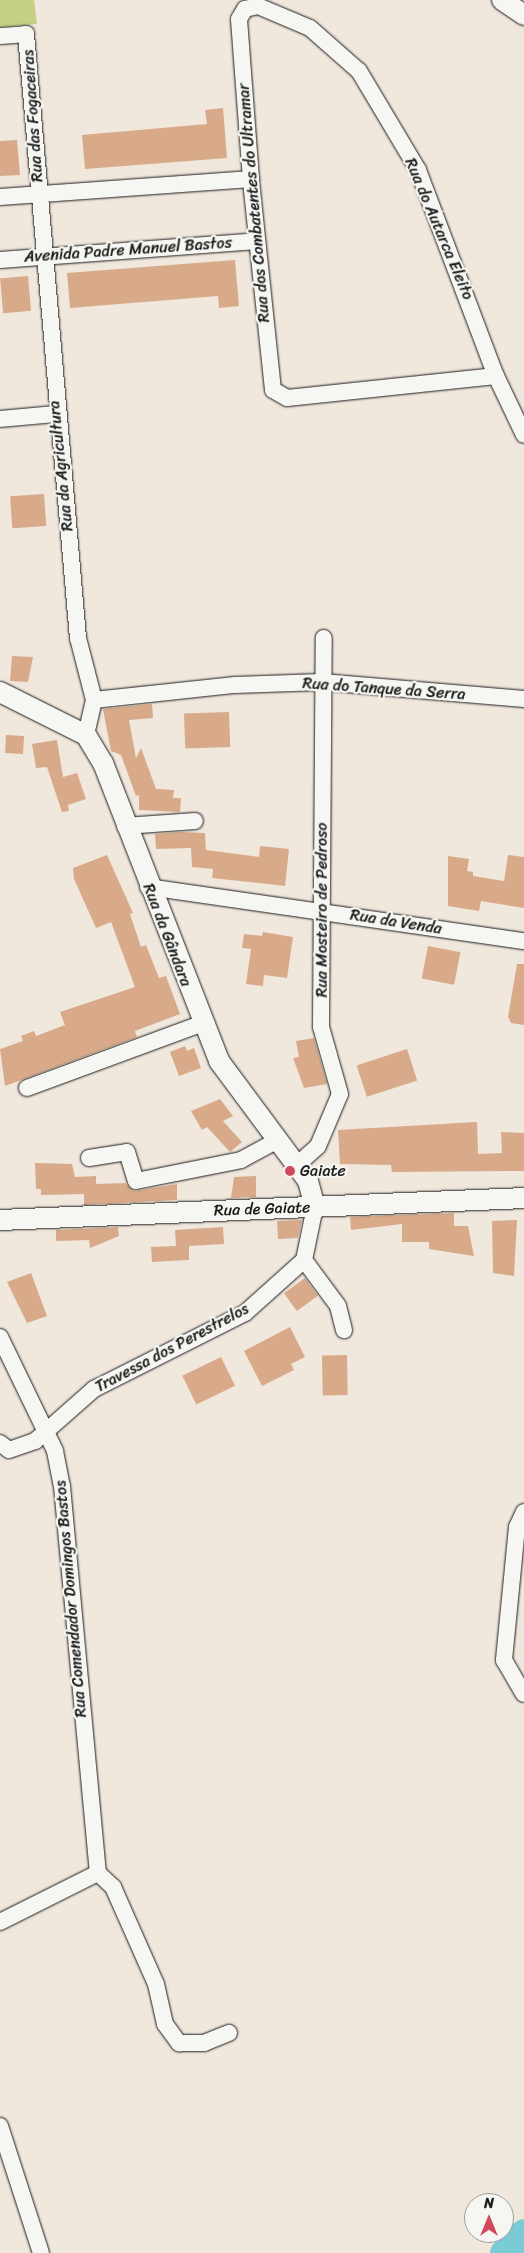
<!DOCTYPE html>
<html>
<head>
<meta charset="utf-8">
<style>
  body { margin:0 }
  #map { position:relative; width:524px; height:2253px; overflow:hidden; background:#f0e7dd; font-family:Sriracha,sans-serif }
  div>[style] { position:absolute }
  .green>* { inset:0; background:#c5d084 }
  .river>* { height:29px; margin:-14.5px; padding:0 14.5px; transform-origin:14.5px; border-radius:14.5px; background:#7acbd5 }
  .building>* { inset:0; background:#d8aa89; transform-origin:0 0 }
  .roads { filter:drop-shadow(0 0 1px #1c1c1c) drop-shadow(0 0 1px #1c1c1c) }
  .minor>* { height:16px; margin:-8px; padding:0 8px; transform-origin:8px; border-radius:8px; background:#f6f6f2 }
  .major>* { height:20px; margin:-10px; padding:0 10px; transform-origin:10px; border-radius:10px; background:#f6f6f2 }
  .dots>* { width:14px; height:14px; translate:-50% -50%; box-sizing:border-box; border:2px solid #f6f6f2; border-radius:50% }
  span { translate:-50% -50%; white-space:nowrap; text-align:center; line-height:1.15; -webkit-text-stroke:4.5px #f6f6f2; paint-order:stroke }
  .street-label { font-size:16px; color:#1c1c1c }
  .poi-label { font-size:16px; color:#1c1c1c }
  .left { translate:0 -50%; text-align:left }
  .north { position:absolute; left:464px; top:2193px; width:50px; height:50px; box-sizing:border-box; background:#f6f6f2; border:1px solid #9f9f9c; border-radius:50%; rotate:0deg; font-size:14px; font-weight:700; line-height:20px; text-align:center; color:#1c1c1c }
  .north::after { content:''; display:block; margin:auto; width:18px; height:22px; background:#d1495b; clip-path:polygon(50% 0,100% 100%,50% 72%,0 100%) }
</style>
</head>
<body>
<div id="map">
  <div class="green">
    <div style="clip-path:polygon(0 0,34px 0,37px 24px,0 27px)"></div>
  </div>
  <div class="river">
    <div style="left:504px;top:2253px;width:28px;rotate:-45deg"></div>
  </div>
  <div class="building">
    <div style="clip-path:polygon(223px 108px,227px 158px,85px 169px,82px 135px,207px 124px,205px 110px)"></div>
    <div style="clip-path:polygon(17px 140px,20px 175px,0 176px,0 141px)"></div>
    <div style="clip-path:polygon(235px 260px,239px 306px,219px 308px,218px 296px,70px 308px,67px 273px)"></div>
    <div style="left:28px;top:276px;width:35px;height:28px;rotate:85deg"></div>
    <div style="left:44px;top:494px;width:32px;height:34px;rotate:86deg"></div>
    <div style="clip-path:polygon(12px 656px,33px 657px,28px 682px,10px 681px)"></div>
    <div style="clip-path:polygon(152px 704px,153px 718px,129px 720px,136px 758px,141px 748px,156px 789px,174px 790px,173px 798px,181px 798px,180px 812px,139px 810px,139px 795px,136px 796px,121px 755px,111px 751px,103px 709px)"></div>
    <div style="left:229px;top:712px;width:35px;height:45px;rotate:88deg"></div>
    <div style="left:6px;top:735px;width:18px;height:18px;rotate:3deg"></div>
    <div style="clip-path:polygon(57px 740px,63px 777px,77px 773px,86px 799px,68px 805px,69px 811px,62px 812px,47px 767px,36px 768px,32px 744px)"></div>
    <div style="clip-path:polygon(180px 832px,205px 833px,206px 850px,259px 857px,260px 846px,289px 849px,285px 886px,212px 878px,213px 869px,192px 867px,191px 848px,156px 849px,155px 834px)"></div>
    <div style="clip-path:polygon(107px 855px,133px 913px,130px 914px,141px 947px,146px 945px,159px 978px,166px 976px,180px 1014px,135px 1031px,137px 1037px,5px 1086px,0 1049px,23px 1041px,21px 1036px,34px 1031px,36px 1036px,65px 1025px,60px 1012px,135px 987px,111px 922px,96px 928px,74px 879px,73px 868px)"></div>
    <div style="clip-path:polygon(508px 855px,524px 857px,524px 908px,481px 901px,479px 911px,448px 906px,448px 856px,469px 859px,467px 871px,473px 872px,473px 876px,504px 881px)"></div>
    <div style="clip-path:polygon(263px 932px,293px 937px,287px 978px,264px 975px,263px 986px,246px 984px,251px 949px,242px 948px,244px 934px,262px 936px)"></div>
    <div style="left:428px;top:946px;width:33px;height:33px;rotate:11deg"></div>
    <div style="clip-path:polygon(517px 964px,524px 964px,524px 1025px,511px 1023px,508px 1017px)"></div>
    <div style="clip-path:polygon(314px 1038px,327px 1084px,304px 1088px,293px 1058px,299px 1057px,296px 1041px)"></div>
    <div style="clip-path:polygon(185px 1046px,187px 1051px,194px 1048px,201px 1068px,179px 1076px,170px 1052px)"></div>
    <div style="left:407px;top:1049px;width:33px;height:53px;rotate:72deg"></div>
    <div style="clip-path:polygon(220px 1099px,233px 1116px,223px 1121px,242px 1142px,230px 1152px,207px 1127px,202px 1130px,191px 1111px)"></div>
    <div style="clip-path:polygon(477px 1122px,478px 1154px,502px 1153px,501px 1132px,524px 1133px,524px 1171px,392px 1172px,391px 1165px,340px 1164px,338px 1130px)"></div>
    <div style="clip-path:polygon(35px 1163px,72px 1164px,75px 1177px,96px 1176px,96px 1184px,125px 1183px,134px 1191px,177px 1184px,177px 1200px,84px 1205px,84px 1194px,41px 1195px,41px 1189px,36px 1189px)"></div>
    <div style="clip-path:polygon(256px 1176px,256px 1197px,231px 1198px,234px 1177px)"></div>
    <div style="clip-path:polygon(454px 1213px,454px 1226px,468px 1226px,474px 1256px,429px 1249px,429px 1242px,402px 1242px,402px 1224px,351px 1230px,350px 1217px)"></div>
    <div style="clip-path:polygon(302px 1220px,298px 1238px,278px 1239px,277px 1221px)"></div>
    <div style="clip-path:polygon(517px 1220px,514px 1276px,493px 1273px,492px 1221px)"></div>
    <div style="clip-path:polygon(118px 1227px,119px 1236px,90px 1248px,89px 1240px,56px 1241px,56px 1230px)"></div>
    <div style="clip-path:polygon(223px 1227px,224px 1244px,189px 1246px,189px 1260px,152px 1262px,151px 1247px,176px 1246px,175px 1230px)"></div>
    <div style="clip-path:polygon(31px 1273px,47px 1316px,27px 1323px,7px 1282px)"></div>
    <div style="left:305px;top:1278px;width:22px;height:26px;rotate:54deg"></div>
    <div style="clip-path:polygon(290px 1327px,305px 1357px,291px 1364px,294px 1370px,262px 1386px,244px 1351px)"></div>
    <div style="left:347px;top:1355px;width:40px;height:25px;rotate:89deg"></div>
    <div style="left:221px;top:1357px;width:32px;height:43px;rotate:64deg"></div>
  </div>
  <div class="roads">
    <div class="minor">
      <div style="left:0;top:36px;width:26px;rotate:-4deg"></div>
      <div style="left:26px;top:34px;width:606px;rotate:85.08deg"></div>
      <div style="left:78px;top:638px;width:64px;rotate:75.5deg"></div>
      <div style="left:94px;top:700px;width:36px;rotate:103deg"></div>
      <div style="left:0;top:197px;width:252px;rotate:-4.1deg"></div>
      <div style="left:0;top:260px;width:258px;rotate:-4.2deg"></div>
      <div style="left:496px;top:376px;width:210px;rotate:174deg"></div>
      <div style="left:287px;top:398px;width:16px;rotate:-150deg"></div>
      <div style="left:273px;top:390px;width:212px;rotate:-96deg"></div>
      <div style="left:251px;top:179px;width:160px;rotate:-94.3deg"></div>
      <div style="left:239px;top:19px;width:12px;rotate:-59deg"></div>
      <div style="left:245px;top:9px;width:13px;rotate:-13deg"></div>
      <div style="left:258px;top:6px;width:56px;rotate:22.9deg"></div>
      <div style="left:310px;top:28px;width:65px;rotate:41.3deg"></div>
      <div style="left:359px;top:71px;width:115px;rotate:59.2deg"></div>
      <div style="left:418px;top:170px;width:220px;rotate:69.3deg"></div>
      <div style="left:496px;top:376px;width:65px;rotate:64.6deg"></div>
      <div style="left:0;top:419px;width:56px;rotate:-5.1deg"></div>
      <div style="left:94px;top:700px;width:142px;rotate:-6.1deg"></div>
      <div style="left:235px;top:685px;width:87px;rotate:-2deg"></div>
      <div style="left:322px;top:682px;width:203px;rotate:4.8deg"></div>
      <div style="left:125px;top:826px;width:70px;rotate:-4.1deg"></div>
      <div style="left:148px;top:887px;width:380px;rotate:8.2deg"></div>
      <div style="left:27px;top:1088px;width:185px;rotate:-20.2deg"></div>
      <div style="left:89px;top:1158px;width:38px;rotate:-9deg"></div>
      <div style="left:127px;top:1152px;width:30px;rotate:73deg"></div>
      <div style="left:136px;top:1181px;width:107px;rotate:-11.3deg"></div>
      <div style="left:241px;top:1160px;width:42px;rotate:-28.4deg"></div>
      <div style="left:297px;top:1165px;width:28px;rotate:-42deg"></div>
      <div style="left:318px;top:1146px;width:56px;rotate:-67.1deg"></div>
      <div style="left:340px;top:1094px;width:70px;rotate:-105.8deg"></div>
      <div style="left:321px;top:1027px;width:389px;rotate:-89.6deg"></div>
      <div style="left:304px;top:1260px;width:57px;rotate:53.5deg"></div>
      <div style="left:338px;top:1306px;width:25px;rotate:76deg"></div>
      <div style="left:0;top:1337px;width:127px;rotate:64.2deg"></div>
      <div style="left:55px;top:1451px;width:36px;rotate:79deg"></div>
      <div style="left:62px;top:1486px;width:389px;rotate:84.7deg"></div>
      <div style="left:0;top:1443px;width:11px;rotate:38deg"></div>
      <div style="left:9px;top:1450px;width:28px;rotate:-19deg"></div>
      <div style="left:35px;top:1441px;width:79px;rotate:-41.4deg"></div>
      <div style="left:94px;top:1389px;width:169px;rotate:-26.7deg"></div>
      <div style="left:245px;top:1313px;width:79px;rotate:-41.9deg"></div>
      <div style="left:304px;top:1260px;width:54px;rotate:-78.3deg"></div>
      <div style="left:524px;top:1512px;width:17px;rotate:115deg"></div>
      <div style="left:517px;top:1527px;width:134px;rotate:95.6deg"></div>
      <div style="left:504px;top:1660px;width:39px;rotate:60deg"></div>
      <div style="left:98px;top:1873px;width:21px;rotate:43deg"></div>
      <div style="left:113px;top:1887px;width:106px;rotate:66.1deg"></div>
      <div style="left:156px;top:1984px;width:41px;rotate:77.3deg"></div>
      <div style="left:165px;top:2024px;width:24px;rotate:54deg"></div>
      <div style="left:179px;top:2043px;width:25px"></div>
      <div style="left:204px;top:2043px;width:27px;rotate:-22deg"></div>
      <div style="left:0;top:1922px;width:110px;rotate:-26.6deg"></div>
      <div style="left:0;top:2126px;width:133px;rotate:72.1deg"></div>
    </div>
    <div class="major">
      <div style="left:502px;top:0;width:27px;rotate:34deg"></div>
      <div style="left:0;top:692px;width:96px;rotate:26.6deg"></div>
      <div style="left:86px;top:735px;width:33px;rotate:59deg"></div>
      <div style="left:103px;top:763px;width:320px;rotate:68.7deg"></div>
      <div style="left:219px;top:1061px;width:149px;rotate:53.4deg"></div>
      <div style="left:308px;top:1181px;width:27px;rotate:75deg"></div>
      <div style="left:0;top:1220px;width:524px;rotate:-2.4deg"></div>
    </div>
  </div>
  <div class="dots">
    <div style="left:290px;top:1171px;background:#d1495b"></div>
  </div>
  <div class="street-label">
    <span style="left:33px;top:116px;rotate:-94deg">Rua das Fogaceiras</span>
    <span style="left:254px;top:203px;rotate:-95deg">Rua dos Combatentes do Ultramar</span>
    <span style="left:439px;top:229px;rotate:67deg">Rua do Autarca Eleito</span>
    <span style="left:128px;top:250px;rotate:-4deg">Avenida Padre Manuel Bastos</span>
    <span style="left:61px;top:466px;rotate:-96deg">Rua da Agricultura</span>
    <span style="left:384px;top:689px;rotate:4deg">Rua do Tanque da Serra</span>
    <span style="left:322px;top:910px;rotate:-90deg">Rua Mosteiro de Pedroso</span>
    <span style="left:396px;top:922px;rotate:9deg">Rua da Venda</span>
    <span style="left:167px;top:935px;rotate:69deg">Rua da Gândara</span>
    <span style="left:262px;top:1209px;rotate:-2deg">Rua de Gaiate</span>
    <span style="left:172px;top:1348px;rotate:-28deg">Travessa dos Perestrelos</span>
    <span style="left:71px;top:1599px;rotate:-95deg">Rua Comendador Domingos Bastos</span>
  </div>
  <div class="poi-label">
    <span class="left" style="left:300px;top:1171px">Gaiate</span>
  </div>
  <div class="north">N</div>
</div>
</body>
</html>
